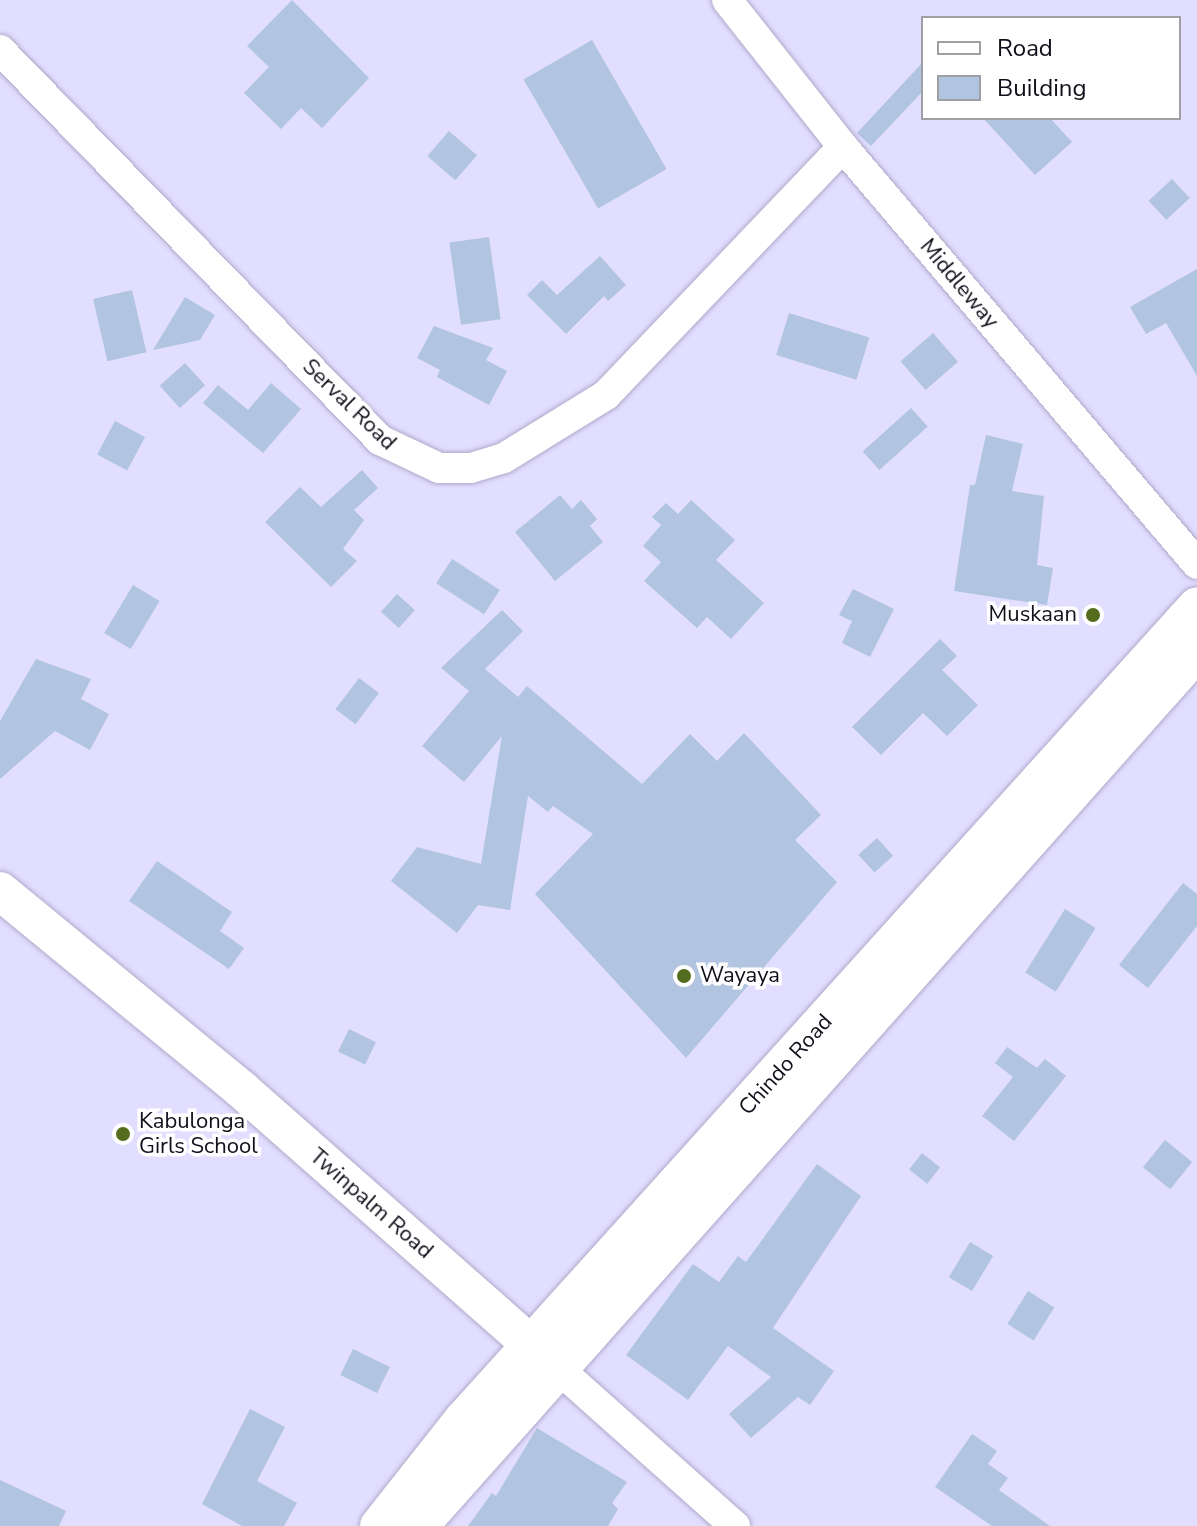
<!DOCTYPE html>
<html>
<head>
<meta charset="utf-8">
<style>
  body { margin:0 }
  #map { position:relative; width:1197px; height:1526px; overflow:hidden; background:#e2deff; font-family:"Nunito Sans",sans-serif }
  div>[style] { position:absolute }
  .building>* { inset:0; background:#b1c4e0; transform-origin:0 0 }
  .roads { filter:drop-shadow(0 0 2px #afaaca) drop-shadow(0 0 2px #afaaca) }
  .minor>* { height:30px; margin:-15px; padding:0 15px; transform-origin:15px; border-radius:15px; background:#fff }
  .major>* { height:38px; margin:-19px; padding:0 19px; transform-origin:19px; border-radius:19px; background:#fff }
  .dots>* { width:22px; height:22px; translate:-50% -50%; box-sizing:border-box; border:4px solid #fff; border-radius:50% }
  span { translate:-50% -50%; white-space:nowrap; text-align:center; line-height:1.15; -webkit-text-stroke:7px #fff; paint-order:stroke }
  .street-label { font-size:22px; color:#110f1a }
  .poi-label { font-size:22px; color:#110f1a }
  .right { translate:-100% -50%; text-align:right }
  .left { translate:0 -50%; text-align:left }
  .legend { position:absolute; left:921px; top:16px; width:260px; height:104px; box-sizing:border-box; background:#fff; border:2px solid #a09fa3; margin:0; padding:10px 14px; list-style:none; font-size:24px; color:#110f1a }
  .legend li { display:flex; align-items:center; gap:16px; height:40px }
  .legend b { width:40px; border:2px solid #a09fa3 }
</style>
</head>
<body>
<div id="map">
  <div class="building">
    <div style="clip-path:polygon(292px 0,369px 78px,322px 128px,301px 108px,281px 129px,244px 93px,269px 67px,247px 46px)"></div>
    <div style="left:592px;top:40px;width:149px;height:79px;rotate:60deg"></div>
    <div style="clip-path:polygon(923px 62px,923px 91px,871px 146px,857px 133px)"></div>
    <div style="clip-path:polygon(983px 118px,1050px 118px,1072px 142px,1035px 175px)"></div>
    <div style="left:449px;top:131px;width:37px;height:33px;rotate:41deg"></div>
    <div style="left:1172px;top:179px;width:26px;height:32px;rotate:47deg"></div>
    <div style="left:489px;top:237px;width:83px;height:40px;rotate:82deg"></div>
    <div style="clip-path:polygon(600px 256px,626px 285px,608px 301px,604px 296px,566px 334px,527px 295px,542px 280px,557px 295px)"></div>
    <div style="clip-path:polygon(1197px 269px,1197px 376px,1166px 323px,1146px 334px,1130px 307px)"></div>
    <div style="left:132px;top:290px;width:64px;height:40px;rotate:77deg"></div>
    <div style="clip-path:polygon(185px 297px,215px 315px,200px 340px,153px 350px)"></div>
    <div style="left:789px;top:313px;width:84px;height:44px;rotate:17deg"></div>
    <div style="clip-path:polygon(434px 326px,493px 348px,486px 360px,507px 371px,489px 405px,437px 377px,440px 370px,417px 358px)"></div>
    <div style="left:933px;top:333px;width:38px;height:43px;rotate:49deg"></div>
    <div style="left:185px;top:363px;width:30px;height:34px;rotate:48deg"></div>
    <div style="clip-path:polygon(271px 383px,301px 409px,263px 453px,203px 403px,218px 385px,248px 410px)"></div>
    <div style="left:911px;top:408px;width:25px;height:65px;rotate:48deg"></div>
    <div style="left:115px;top:421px;width:34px;height:38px;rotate:28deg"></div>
    <div style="clip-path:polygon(986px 435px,1023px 444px,1012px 491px,1044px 496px,1037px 565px,1053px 568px,1047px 605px,954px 591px,970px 485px,975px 485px)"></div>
    <div style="clip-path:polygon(362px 470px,378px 488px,354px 510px,364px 520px,343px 549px,357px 561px,331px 587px,265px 522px,300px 487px,321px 507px)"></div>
    <div style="clip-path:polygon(560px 495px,572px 509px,581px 500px,597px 519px,590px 526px,603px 542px,555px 581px,515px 532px)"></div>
    <div style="clip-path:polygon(691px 500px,735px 540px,716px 560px,764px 603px,731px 639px,707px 617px,697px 628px,644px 581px,661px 562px,643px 546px,661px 525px,652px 517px,666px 503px,678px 514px)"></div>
    <div style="left:452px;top:559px;width:57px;height:29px;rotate:33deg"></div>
    <div style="left:133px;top:585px;width:31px;height:56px;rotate:31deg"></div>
    <div style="clip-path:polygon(853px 589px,894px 609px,870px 657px,842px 643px,852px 621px,839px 615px)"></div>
    <div style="left:397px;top:594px;width:24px;height:24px;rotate:42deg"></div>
    <div style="clip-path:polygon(502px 610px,523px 631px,485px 669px,518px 697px,527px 686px,642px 784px,690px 734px,717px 761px,744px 733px,821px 815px,795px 840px,837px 882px,686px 1058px,535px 894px,593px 834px,553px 806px,548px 812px,528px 796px,510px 910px,478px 905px,457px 933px,391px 881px,417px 847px,481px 864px,502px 736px,464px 782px,422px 746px,469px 691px,441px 668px)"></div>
    <div style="clip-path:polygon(940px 639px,957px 656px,942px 670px,978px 705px,947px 736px,923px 713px,881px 755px,852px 727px)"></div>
    <div style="clip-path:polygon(36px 659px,91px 679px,81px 699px,109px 714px,90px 750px,55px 731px,0 779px,0 721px)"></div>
    <div style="left:359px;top:678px;width:25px;height:39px;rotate:37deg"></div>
    <div style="left:877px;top:838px;width:24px;height:25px;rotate:48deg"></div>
    <div style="clip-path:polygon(157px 861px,232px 912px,220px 931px,244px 948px,229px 969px,129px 901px)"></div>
    <div style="clip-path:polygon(1183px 883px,1197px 894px,1197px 926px,1148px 988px,1119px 965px)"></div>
    <div style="left:1065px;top:909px;width:36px;height:75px;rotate:32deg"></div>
    <div style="left:349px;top:1029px;width:30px;height:25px;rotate:26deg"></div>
    <div style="clip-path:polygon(1007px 1047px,1037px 1068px,1045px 1059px,1066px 1076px,1014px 1141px,982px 1116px,1013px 1077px,995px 1063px)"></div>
    <div style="left:1165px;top:1140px;width:35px;height:35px;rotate:39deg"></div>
    <div style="left:922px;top:1153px;width:23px;height:21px;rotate:38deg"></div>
    <div style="clip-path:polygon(817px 1164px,861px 1196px,773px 1328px,834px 1371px,810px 1405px,798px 1397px,751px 1438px,729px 1414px,771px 1377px,728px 1346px,688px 1400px,626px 1355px,693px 1264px,719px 1282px,738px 1256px,746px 1262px)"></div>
    <div style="left:970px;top:1242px;width:27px;height:41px;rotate:31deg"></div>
    <div style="left:1028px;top:1291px;width:31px;height:39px;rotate:32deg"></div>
    <div style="left:353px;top:1349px;width:41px;height:29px;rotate:26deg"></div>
    <div style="clip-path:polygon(250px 1409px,285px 1427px,257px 1481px,297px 1503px,284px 1526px,242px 1526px,202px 1504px)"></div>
    <div style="clip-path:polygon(537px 1428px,627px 1482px,612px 1503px,618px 1509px,608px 1526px,468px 1526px,492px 1493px,496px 1496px)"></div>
    <div style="clip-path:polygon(972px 1434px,997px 1451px,988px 1464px,1008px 1478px,999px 1490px,1050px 1526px,992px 1526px,935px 1487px)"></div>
    <div style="clip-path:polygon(0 1480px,66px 1511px,59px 1526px,0 1526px)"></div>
  </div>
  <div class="roads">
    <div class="minor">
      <div style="left:727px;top:0;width:187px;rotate:51.7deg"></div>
      <div style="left:843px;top:147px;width:547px;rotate:49.67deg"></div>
      <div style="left:0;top:50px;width:545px;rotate:45.74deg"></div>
      <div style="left:380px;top:440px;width:65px;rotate:25.4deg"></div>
      <div style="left:439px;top:468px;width:32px"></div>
      <div style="left:471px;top:468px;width:34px;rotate:-17deg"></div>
      <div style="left:504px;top:458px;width:120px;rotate:-31.7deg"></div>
      <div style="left:606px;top:395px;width:343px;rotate:-46.3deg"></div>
      <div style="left:562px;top:1372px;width:232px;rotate:41.7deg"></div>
    </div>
    <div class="major">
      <div style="left:0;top:891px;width:312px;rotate:39.4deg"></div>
      <div style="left:241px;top:1089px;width:413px;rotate:41.4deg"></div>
      <div style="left:379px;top:1526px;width:134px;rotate:-51.7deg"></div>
      <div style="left:462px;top:1421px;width:1097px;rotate:-47.95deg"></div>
      <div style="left:419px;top:1526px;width:1170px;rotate:-48.33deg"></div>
    </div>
  </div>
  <div class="dots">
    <div style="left:1093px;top:615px;background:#546c1d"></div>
    <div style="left:684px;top:976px;background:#546c1d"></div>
    <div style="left:123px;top:1134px;background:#546c1d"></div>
  </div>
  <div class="street-label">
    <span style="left:959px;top:284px;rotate:50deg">Middleway</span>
    <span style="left:349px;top:405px;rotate:44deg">Serval Road</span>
    <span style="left:786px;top:1065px;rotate:-48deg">Chindo Road</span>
    <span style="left:371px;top:1204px;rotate:41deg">Twinpalm Road</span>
  </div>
  <div class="poi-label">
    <span class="right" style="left:1077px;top:615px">Muskaan</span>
    <span class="left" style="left:700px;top:976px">Wayaya</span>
    <span class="left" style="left:139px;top:1134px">Kabulonga<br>Girls School</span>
  </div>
  <ul class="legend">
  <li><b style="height:10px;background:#fff"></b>Road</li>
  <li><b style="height:22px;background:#b1c4e0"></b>Building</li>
  </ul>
</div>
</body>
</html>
